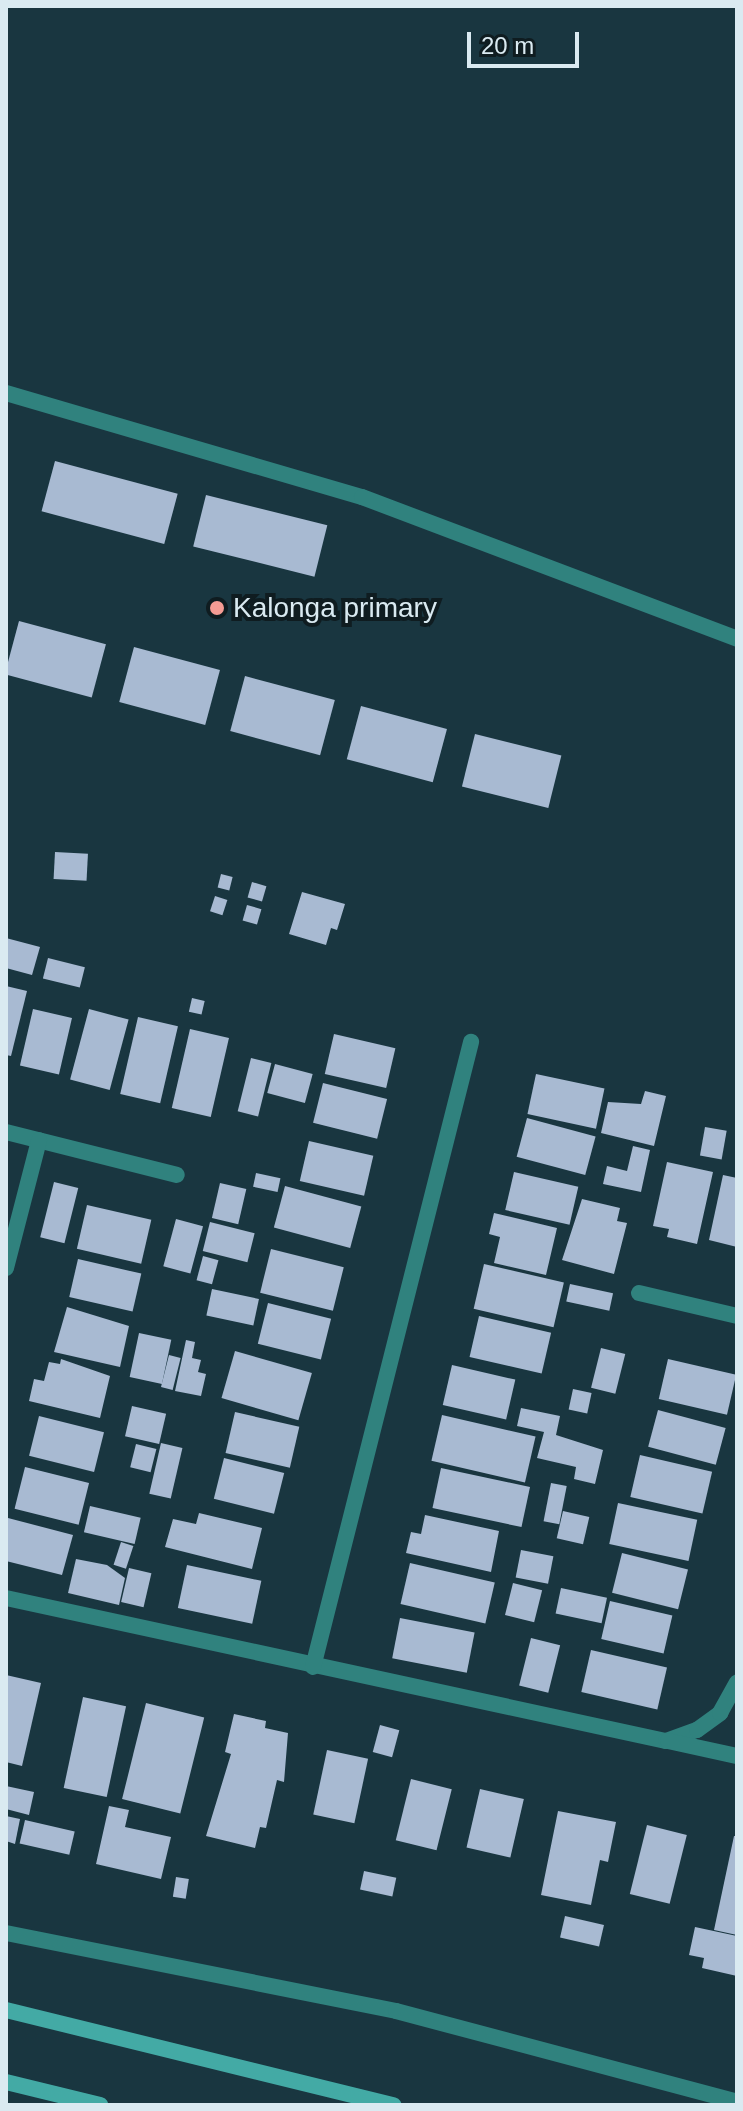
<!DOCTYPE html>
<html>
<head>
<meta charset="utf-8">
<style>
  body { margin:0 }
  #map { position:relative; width:743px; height:2111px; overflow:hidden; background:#193640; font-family:Helvetica,sans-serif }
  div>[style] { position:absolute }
  .building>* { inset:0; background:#a8bad2; transform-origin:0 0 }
  .lane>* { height:16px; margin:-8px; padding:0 8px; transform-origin:8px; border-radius:8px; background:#30827e }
  .street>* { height:16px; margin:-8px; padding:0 8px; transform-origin:8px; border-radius:8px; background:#30827e }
  .secondary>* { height:16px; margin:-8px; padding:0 8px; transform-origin:8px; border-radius:8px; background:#43aaa5 }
  .dots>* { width:22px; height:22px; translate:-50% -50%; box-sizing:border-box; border:4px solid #0f1c20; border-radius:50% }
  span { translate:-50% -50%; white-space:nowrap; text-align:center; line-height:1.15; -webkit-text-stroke:8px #0f1c20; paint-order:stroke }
  .poi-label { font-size:28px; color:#daeaf1 }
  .left { translate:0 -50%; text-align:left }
  .frame { position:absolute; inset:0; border:8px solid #daeaf1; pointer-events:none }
  .scale { position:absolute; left:467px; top:32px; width:112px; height:36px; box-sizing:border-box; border:4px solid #daeaf1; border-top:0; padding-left:10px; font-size:24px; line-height:28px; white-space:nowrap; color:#daeaf1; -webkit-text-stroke:6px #0f1c20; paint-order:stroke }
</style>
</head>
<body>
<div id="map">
  <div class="building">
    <div style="left:55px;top:461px;width:127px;height:52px;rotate:15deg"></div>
    <div style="left:206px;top:495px;width:125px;height:53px;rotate:14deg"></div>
    <div style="left:19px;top:621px;width:90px;height:55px;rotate:15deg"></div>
    <div style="left:134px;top:647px;width:89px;height:57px;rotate:15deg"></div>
    <div style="left:245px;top:676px;width:93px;height:57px;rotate:15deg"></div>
    <div style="left:361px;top:706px;width:89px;height:55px;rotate:15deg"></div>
    <div style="left:475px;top:734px;width:89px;height:54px;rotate:14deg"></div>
    <div style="left:55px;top:852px;width:33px;height:27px;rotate:3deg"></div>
    <div style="left:221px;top:874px;width:12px;height:14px;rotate:14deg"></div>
    <div style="left:252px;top:882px;width:15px;height:16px;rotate:16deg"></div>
    <div style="clip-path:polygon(302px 892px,345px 904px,337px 930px,331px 928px,326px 945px,289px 934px)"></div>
    <div style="left:215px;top:896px;width:13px;height:16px;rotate:18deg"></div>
    <div style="left:247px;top:905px;width:15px;height:16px;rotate:16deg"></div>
    <div style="clip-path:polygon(6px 938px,40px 947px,32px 975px,6px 968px)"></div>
    <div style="left:48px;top:958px;width:38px;height:21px;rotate:14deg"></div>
    <div style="clip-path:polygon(6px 986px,27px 991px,11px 1056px,6px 1055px)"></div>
    <div style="left:192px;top:998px;width:13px;height:14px;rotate:13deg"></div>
    <div style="left:33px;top:1009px;width:40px;height:58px;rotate:13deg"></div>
    <div style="left:89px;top:1009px;width:41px;height:73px;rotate:15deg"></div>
    <div style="left:138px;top:1017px;width:41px;height:79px;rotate:13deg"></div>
    <div style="left:190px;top:1029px;width:40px;height:81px;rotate:13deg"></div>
    <div style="left:334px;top:1034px;width:63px;height:41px;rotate:13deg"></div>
    <div style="left:251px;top:1058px;width:21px;height:55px;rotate:14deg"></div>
    <div style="left:275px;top:1064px;width:39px;height:30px;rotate:15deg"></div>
    <div style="left:536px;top:1074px;width:70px;height:41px;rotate:12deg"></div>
    <div style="left:323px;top:1083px;width:66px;height:41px;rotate:14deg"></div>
    <div style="clip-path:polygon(645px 1091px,666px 1096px,654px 1146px,601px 1133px,608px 1102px,641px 1104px)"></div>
    <div style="left:527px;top:1118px;width:71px;height:40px;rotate:15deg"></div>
    <div style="left:705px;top:1127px;width:22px;height:29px;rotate:10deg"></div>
    <div style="left:309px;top:1141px;width:66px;height:41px;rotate:13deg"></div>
    <div style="clip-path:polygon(633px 1146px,650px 1150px,641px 1192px,603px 1184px,607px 1166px,627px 1171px)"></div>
    <div style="clip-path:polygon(667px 1162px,713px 1172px,697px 1244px,667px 1237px,669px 1229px,653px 1226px)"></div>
    <div style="left:514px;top:1172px;width:66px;height:39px;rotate:13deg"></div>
    <div style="left:256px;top:1173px;width:25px;height:14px;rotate:12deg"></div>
    <div style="clip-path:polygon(723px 1175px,737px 1178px,737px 1247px,709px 1240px)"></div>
    <div style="left:54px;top:1182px;width:25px;height:57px;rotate:14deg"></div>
    <div style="left:220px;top:1183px;width:27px;height:36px;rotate:13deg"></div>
    <div style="left:285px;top:1186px;width:79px;height:43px;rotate:15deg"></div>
    <div style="clip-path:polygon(582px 1199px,620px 1208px,617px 1221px,627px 1223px,614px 1274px,562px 1260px)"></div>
    <div style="left:87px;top:1205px;width:66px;height:45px;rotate:13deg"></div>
    <div style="clip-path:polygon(494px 1213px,557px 1228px,546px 1275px,494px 1263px,500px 1237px,489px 1234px)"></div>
    <div style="left:176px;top:1219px;width:28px;height:49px;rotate:15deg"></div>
    <div style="left:210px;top:1222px;width:46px;height:30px;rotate:14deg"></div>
    <div style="left:271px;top:1249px;width:75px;height:45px;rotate:14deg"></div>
    <div style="left:203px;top:1256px;width:16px;height:25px;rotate:15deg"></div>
    <div style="left:78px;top:1259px;width:65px;height:39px;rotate:13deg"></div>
    <div style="left:484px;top:1264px;width:82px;height:46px;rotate:13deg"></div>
    <div style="left:570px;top:1284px;width:44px;height:18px;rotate:12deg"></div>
    <div style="left:212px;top:1289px;width:48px;height:27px;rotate:12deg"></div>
    <div style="left:268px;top:1303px;width:65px;height:42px;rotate:14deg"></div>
    <div style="clip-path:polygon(67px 1307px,129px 1326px,120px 1367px,54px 1352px)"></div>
    <div style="left:479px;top:1316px;width:74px;height:42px;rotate:13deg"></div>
    <div style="left:139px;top:1333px;width:33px;height:45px;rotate:12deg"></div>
    <div style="clip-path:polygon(186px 1340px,195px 1342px,192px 1358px,201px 1360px,198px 1372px,206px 1374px,201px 1396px,175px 1391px)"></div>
    <div style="left:601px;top:1348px;width:25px;height:41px;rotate:14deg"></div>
    <div style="left:235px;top:1351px;width:80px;height:49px;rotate:16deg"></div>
    <div style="left:169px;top:1355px;width:12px;height:33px;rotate:14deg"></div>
    <div style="clip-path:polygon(61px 1359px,110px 1376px,100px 1418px,29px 1401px,34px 1379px,44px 1381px,49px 1362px,60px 1364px)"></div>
    <div style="left:668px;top:1359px;width:70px;height:41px;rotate:13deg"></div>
    <div style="left:452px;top:1365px;width:65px;height:41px;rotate:13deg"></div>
    <div style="left:573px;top:1389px;width:19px;height:21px;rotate:12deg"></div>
    <div style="left:132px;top:1406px;width:35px;height:31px;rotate:13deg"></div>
    <div style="clip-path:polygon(521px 1408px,560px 1416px,556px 1435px,603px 1450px,595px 1484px,574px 1479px,576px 1467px,537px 1458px,544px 1432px,517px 1426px)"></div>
    <div style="left:658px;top:1410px;width:70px;height:38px;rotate:15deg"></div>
    <div style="left:235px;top:1412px;width:66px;height:42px;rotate:13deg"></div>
    <div style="left:442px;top:1415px;width:96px;height:47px;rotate:13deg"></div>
    <div style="left:39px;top:1416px;width:67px;height:41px;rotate:14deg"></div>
    <div style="left:161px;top:1443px;width:22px;height:52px;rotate:13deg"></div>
    <div style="left:136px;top:1444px;width:21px;height:24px;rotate:14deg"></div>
    <div style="left:640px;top:1455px;width:74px;height:43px;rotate:13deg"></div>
    <div style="left:224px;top:1458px;width:62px;height:42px;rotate:14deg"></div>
    <div style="left:25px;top:1467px;width:66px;height:43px;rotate:14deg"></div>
    <div style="left:441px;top:1468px;width:91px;height:41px;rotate:12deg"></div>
    <div style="left:551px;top:1483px;width:16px;height:39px;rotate:11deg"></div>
    <div style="left:618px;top:1503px;width:81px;height:42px;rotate:12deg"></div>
    <div style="left:90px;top:1506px;width:52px;height:27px;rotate:13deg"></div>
    <div style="left:563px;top:1511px;width:27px;height:28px;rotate:13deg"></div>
    <div style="clip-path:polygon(199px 1513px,262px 1528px,252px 1569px,165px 1547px,173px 1519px,196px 1524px)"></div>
    <div style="clip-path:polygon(425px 1515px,499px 1531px,491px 1572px,406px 1553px,411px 1532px,421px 1534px)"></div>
    <div style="clip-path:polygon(8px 1518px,73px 1535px,62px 1575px,6px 1561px)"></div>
    <div style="left:121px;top:1542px;width:13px;height:24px;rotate:18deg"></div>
    <div style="left:521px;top:1550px;width:33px;height:28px;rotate:11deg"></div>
    <div style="left:622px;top:1553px;width:68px;height:41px;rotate:14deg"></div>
    <div style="clip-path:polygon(76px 1559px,107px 1565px,125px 1578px,119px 1605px,68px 1593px)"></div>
    <div style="left:410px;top:1563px;width:87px;height:42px;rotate:13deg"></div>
    <div style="left:187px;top:1565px;width:76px;height:44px;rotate:12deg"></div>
    <div style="left:129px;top:1568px;width:23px;height:35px;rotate:13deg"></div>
    <div style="left:513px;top:1583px;width:30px;height:33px;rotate:14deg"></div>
    <div style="left:561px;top:1588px;width:47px;height:26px;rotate:12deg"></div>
    <div style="left:610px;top:1601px;width:64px;height:39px;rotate:13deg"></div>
    <div style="left:400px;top:1618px;width:76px;height:41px;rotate:11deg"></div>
    <div style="left:531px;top:1638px;width:30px;height:49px;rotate:14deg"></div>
    <div style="left:591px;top:1650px;width:78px;height:43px;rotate:13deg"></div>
    <div style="clip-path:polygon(6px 1675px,41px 1683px,22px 1766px,6px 1762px)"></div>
    <div style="left:83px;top:1697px;width:44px;height:93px;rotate:12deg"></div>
    <div style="left:146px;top:1703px;width:60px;height:99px;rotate:14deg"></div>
    <div style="clip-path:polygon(234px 1714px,266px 1721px,265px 1728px,288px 1733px,284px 1782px,277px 1780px,266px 1828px,260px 1827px,255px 1848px,206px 1836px,231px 1754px,225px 1752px)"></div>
    <div style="left:380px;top:1725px;width:20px;height:28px;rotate:15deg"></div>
    <div style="left:327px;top:1750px;width:42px;height:66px;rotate:12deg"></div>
    <div style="left:411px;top:1779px;width:42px;height:63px;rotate:14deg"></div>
    <div style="clip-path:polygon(6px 1786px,34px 1792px,29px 1815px,6px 1809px)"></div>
    <div style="left:480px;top:1789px;width:45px;height:60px;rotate:13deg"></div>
    <div style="clip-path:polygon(109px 1806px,129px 1810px,125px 1827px,171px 1837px,161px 1879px,96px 1864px)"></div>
    <div style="clip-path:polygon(558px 1811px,616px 1822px,608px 1862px,600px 1860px,591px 1905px,541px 1895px)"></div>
    <div style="clip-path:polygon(6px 1816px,20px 1819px,15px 1844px,6px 1841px)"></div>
    <div style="left:25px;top:1820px;width:51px;height:24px;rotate:13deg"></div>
    <div style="left:647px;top:1825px;width:41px;height:71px;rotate:14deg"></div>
    <div style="clip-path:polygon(734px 1836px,737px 1836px,737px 1935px,714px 1930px)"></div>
    <div style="left:364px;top:1871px;width:33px;height:19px;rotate:12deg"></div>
    <div style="left:176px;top:1877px;width:13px;height:20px;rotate:9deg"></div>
    <div style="left:565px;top:1916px;width:40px;height:22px;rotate:13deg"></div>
    <div style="clip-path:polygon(695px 1927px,737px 1936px,737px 1976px,702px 1968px,704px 1958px,689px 1955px)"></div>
  </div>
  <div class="lane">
    <div style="left:6px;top:393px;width:371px;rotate:16.3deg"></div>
    <div style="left:362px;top:497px;width:401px;rotate:20.7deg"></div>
  </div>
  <div class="street">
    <div style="left:6px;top:1132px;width:176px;rotate:14.1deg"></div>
    <div style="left:6px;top:1268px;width:132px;rotate:-75.5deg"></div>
    <div style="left:639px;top:1293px;width:101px;rotate:13.2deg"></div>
    <div style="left:6px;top:1598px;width:675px;rotate:12.23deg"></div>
    <div style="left:666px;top:1741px;width:33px;rotate:-20deg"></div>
    <div style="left:697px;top:1730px;width:29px;rotate:-36deg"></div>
    <div style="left:720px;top:1713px;width:35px;rotate:-61deg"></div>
    <div style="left:313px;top:1667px;width:645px;rotate:-75.81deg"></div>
    <div style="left:668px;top:1741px;width:71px;rotate:12.3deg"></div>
    <div style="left:6px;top:1933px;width:398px;rotate:11.3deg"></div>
    <div style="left:396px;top:2011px;width:353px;rotate:14.9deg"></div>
  </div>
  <div class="secondary">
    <div style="left:6px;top:2010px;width:399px;rotate:13.8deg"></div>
    <div style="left:6px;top:2082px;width:97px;rotate:13.7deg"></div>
  </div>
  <div class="dots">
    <div style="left:217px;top:608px;background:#f59c94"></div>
  </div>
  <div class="poi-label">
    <span class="left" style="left:233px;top:608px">Kalonga primary</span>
  </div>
  <div class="frame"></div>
  <div class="scale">20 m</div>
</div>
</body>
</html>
